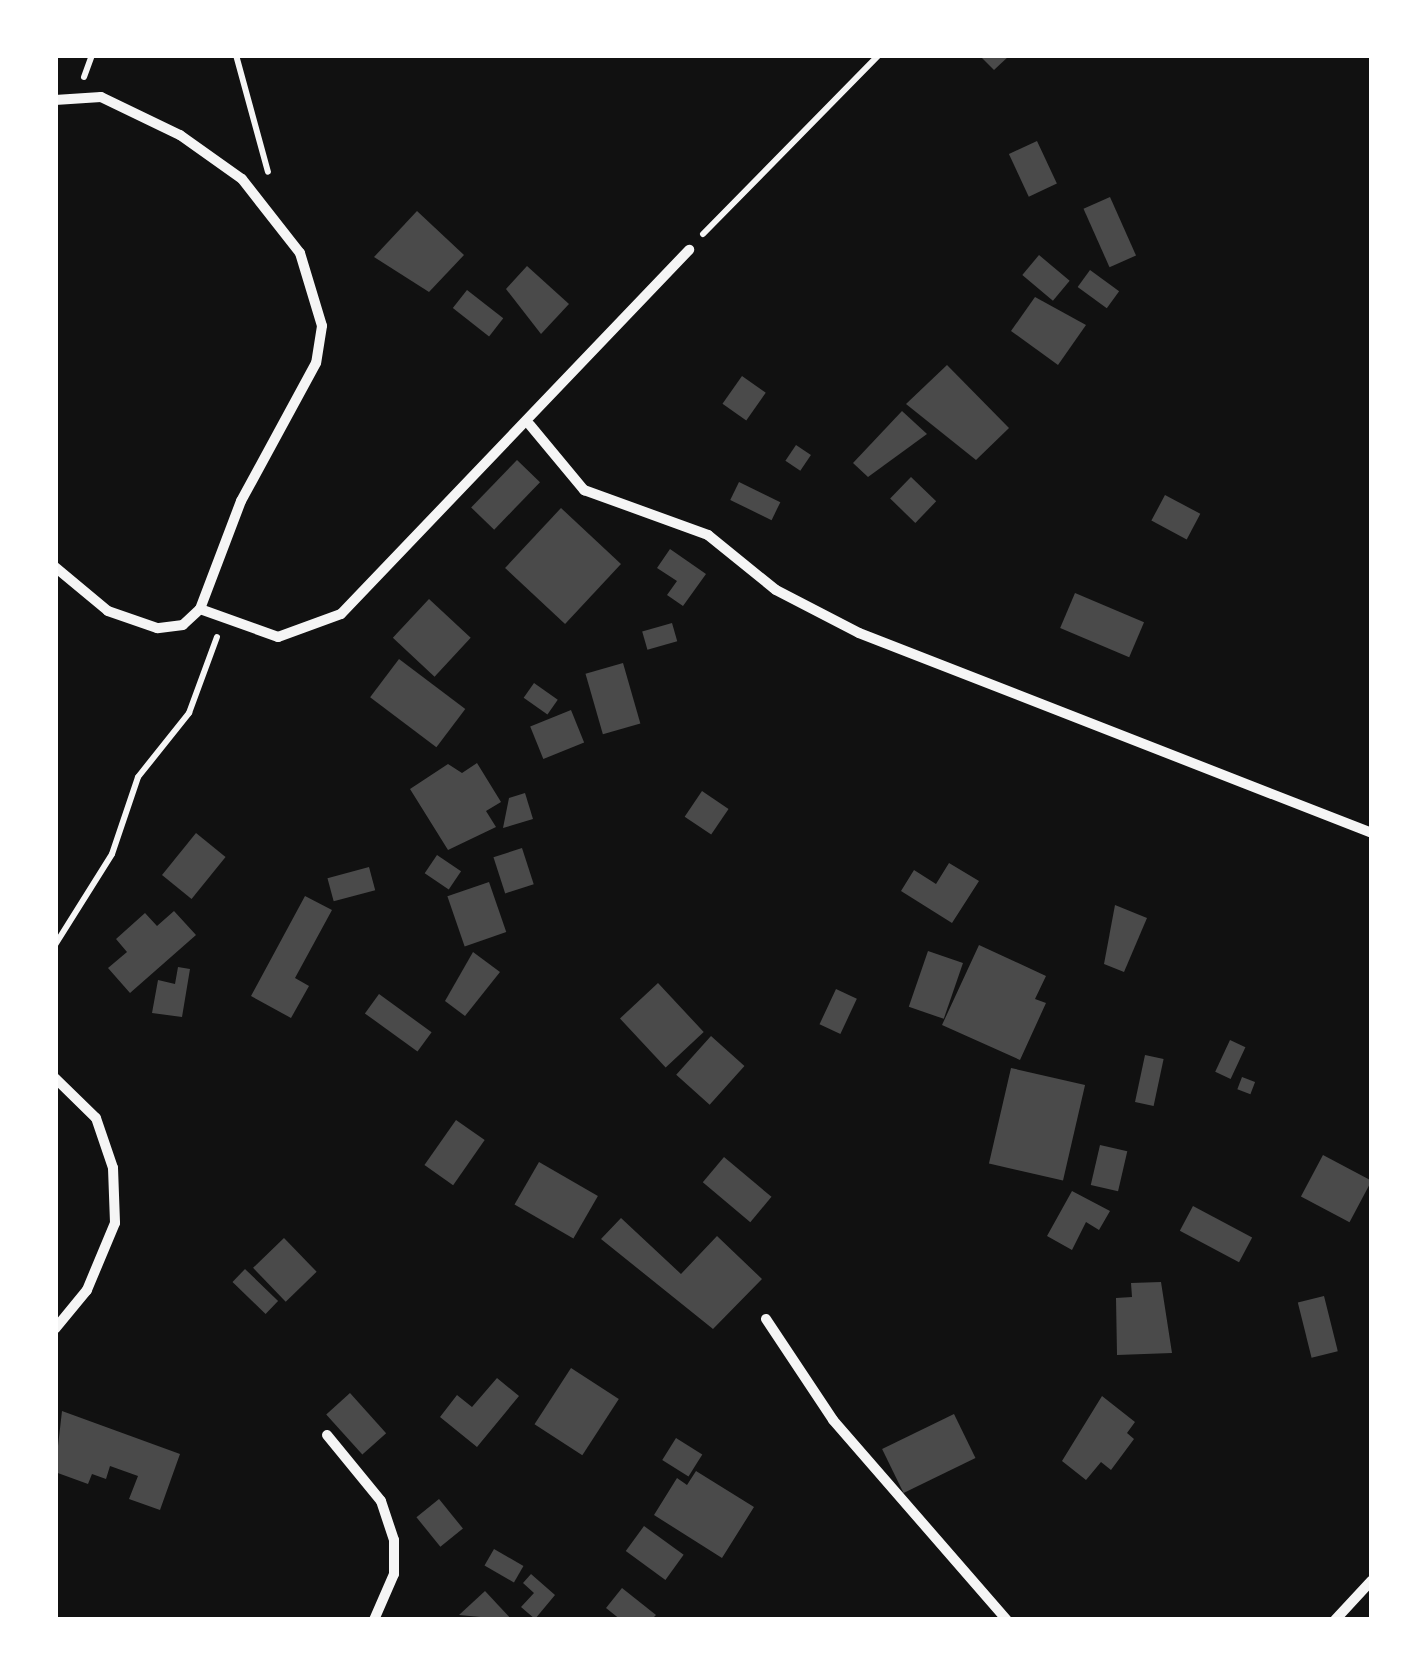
<!DOCTYPE html>
<html>
<head>
<meta charset="utf-8">
<style>
  body { margin:0 }
  #map { position:relative; width:1427px; height:1675px; overflow:hidden; background:#111; font-family:Manrope,sans-serif }
  div>[style] { position:absolute }
  .building>* { inset:0; background:#4a4a4a; transform-origin:0 0 }
  .path>* { height:6px; margin:-3px; padding:0 3px; transform-origin:3px; border-radius:3px; background:#f5f5f5 }
  .minor>* { height:10px; margin:-5px; padding:0 5px; transform-origin:5px; border-radius:5px; background:#f5f5f5 }
  span { translate:-50% -50%; white-space:nowrap; text-align:center; line-height:1.15; -webkit-text-stroke:10px #fff; paint-order:stroke }
  .frame { position:absolute; inset:0; border:58px solid #fff; pointer-events:none }
</style>
</head>
<body>
<div id="map">
  <div class="building">
    <div style="clip-path:polygon(979px 55px,1010px 55px,994px 70px)"></div>
    <div style="left:1037px;top:141px;width:47px;height:31px;rotate:65deg"></div>
    <div style="left:1110px;top:197px;width:64px;height:29px;rotate:66deg"></div>
    <div style="clip-path:polygon(417px 211px,464px 255px,429px 292px,374px 257px)"></div>
    <div style="left:1039px;top:255px;width:40px;height:26px;rotate:40deg"></div>
    <div style="clip-path:polygon(527px 266px,569px 304px,541px 334px,506px 289px)"></div>
    <div style="left:1090px;top:270px;width:36px;height:21px;rotate:36deg"></div>
    <div style="left:467px;top:290px;width:46px;height:23px;rotate:38deg"></div>
    <div style="clip-path:polygon(1035px 297px,1086px 325px,1058px 365px,1011px 331px)"></div>
    <div style="clip-path:polygon(947px 365px,1009px 428px,976px 460px,906px 404px)"></div>
    <div style="left:742px;top:376px;width:29px;height:34px;rotate:35deg"></div>
    <div style="clip-path:polygon(902px 411px,927px 434px,868px 477px,853px 463px)"></div>
    <div style="left:796px;top:445px;width:18px;height:19px;rotate:34deg"></div>
    <div style="left:517px;top:460px;width:32px;height:66px;rotate:44deg"></div>
    <div style="left:911px;top:477px;width:35px;height:30px;rotate:44deg"></div>
    <div style="left:739px;top:482px;width:46px;height:20px;rotate:26deg"></div>
    <div style="left:1165px;top:495px;width:40px;height:29px;rotate:28deg"></div>
    <div style="left:561px;top:508px;width:82px;height:82px;rotate:43deg"></div>
    <div style="clip-path:polygon(670px 549px,706px 574px,683px 606px,667px 595px,677px 581px,657px 568px)"></div>
    <div style="left:1075px;top:593px;width:75px;height:38px;rotate:23deg"></div>
    <div style="left:429px;top:599px;width:57px;height:53px;rotate:43deg"></div>
    <div style="left:672px;top:623px;width:19px;height:31px;rotate:74deg"></div>
    <div style="left:399px;top:659px;width:83px;height:48px;rotate:37deg"></div>
    <div style="left:623px;top:663px;width:63px;height:39px;rotate:74deg"></div>
    <div style="left:534px;top:683px;width:29px;height:18px;rotate:35deg"></div>
    <div style="left:571px;top:710px;width:35px;height:44px;rotate:68deg"></div>
    <div style="clip-path:polygon(477px 763px,501px 802px,486px 811px,496px 827px,448px 850px,410px 789px,448px 764px,462px 773px)"></div>
    <div style="left:702px;top:791px;width:32px;height:31px;rotate:34deg"></div>
    <div style="clip-path:polygon(525px 793px,533px 819px,503px 828px,509px 798px)"></div>
    <div style="left:196px;top:833px;width:38px;height:54px;rotate:39deg"></div>
    <div style="left:522px;top:848px;width:38px;height:30px;rotate:72deg"></div>
    <div style="left:437px;top:855px;width:29px;height:22px;rotate:34deg"></div>
    <div style="clip-path:polygon(949px 863px,979px 881px,952px 923px,901px 891px,914px 870px,936px 884px)"></div>
    <div style="left:369px;top:867px;width:24px;height:43px;rotate:75deg"></div>
    <div style="left:489px;top:882px;width:53px;height:44px;rotate:71deg"></div>
    <div style="clip-path:polygon(305px 896px,332px 910px,295px 978px,309px 986px,291px 1018px,251px 996px)"></div>
    <div style="clip-path:polygon(1115px 905px,1147px 918px,1124px 972px,1104px 964px)"></div>
    <div style="clip-path:polygon(174px 911px,196px 935px,130px 993px,108px 968px,127px 952px,116px 939px,145px 913px,157px 926px)"></div>
    <div style="clip-path:polygon(979px 945px,1046px 976px,1035px 999px,1046px 1003px,1020px 1060px,942px 1025px)"></div>
    <div style="left:928px;top:951px;width:37px;height:59px;rotate:19deg"></div>
    <div style="clip-path:polygon(473px 952px,500px 972px,465px 1016px,445px 1001px)"></div>
    <div style="clip-path:polygon(178px 967px,190px 969px,182px 1017px,152px 1013px,158px 980px,175px 984px)"></div>
    <div style="left:658px;top:983px;width:67px;height:52px;rotate:47deg"></div>
    <div style="left:836px;top:989px;width:23px;height:39px;rotate:25deg"></div>
    <div style="left:379px;top:994px;width:65px;height:24px;rotate:36deg"></div>
    <div style="left:711px;top:1036px;width:45px;height:52px;rotate:42deg"></div>
    <div style="left:1230px;top:1040px;width:17px;height:35px;rotate:25deg"></div>
    <div style="left:1145px;top:1055px;width:19px;height:48px;rotate:12deg"></div>
    <div style="left:1011px;top:1068px;width:76px;height:98px;rotate:13deg"></div>
    <div style="left:1242px;top:1077px;width:14px;height:13px;rotate:21deg"></div>
    <div style="left:456px;top:1120px;width:35px;height:55px;rotate:35deg"></div>
    <div style="left:1100px;top:1145px;width:28px;height:41px;rotate:13deg"></div>
    <div style="left:1323px;top:1155px;width:55px;height:47px;rotate:28deg"></div>
    <div style="left:724px;top:1157px;width:62px;height:33px;rotate:40deg"></div>
    <div style="left:539px;top:1162px;width:68px;height:49px;rotate:30deg"></div>
    <div style="clip-path:polygon(1072px 1191px,1110px 1211px,1099px 1230px,1086px 1222px,1072px 1250px,1047px 1236px)"></div>
    <div style="left:1193px;top:1206px;width:67px;height:28px;rotate:28deg"></div>
    <div style="clip-path:polygon(621px 1218px,681px 1274px,717px 1236px,762px 1279px,713px 1329px,601px 1239px)"></div>
    <div style="left:284px;top:1238px;width:47px;height:43px;rotate:46deg"></div>
    <div style="left:245px;top:1269px;width:46px;height:18px;rotate:44deg"></div>
    <div style="clip-path:polygon(1161px 1282px,1172px 1353px,1117px 1355px,1116px 1298px,1132px 1297px,1131px 1283px)"></div>
    <div style="left:1324px;top:1296px;width:57px;height:27px;rotate:76deg"></div>
    <div style="left:571px;top:1368px;width:57px;height:67px;rotate:33deg"></div>
    <div style="clip-path:polygon(497px 1378px,519px 1396px,477px 1447px,440px 1417px,457px 1395px,472px 1407px)"></div>
    <div style="left:350px;top:1393px;width:54px;height:32px;rotate:48deg"></div>
    <div style="clip-path:polygon(1102px 1396px,1135px 1422px,1127px 1433px,1134px 1439px,1111px 1470px,1101px 1462px,1086px 1480px,1062px 1461px)"></div>
    <div style="clip-path:polygon(62px 1411px,180px 1454px,160px 1510px,129px 1499px,138px 1476px,110px 1466px,106px 1479px,92px 1474px,88px 1484px,55px 1472px)"></div>
    <div style="left:954px;top:1414px;width:49px;height:80px;rotate:64deg"></div>
    <div style="left:676px;top:1438px;width:31px;height:26px;rotate:32deg"></div>
    <div style="clip-path:polygon(696px 1471px,754px 1507px,722px 1558px,654px 1515px,677px 1478px,687px 1485px)"></div>
    <div style="left:439px;top:1499px;width:38px;height:29px;rotate:51deg"></div>
    <div style="left:644px;top:1526px;width:49px;height:31px;rotate:36deg"></div>
    <div style="left:494px;top:1549px;width:34px;height:19px;rotate:30deg"></div>
    <div style="clip-path:polygon(531px 1574px,555px 1595px,535px 1619px,521px 1607px,534px 1593px,523px 1583px)"></div>
    <div style="clip-path:polygon(622px 1588px,656px 1615px,651px 1620px,621px 1620px,606px 1608px)"></div>
    <div style="clip-path:polygon(485px 1591px,512px 1620px,459px 1615px)"></div>
  </div>
  <div class="path">
    <div style="left:236px;top:55px;width:121px;rotate:74.7deg"></div>
    <div style="left:84px;top:77px;width:23px;rotate:-70deg"></div>
    <div style="left:703px;top:234px;width:251px;rotate:-45.5deg"></div>
    <div style="left:55px;top:945px;width:107px;rotate:-57.9deg"></div>
    <div style="left:112px;top:854px;width:81px;rotate:-71.3deg"></div>
    <div style="left:138px;top:777px;width:82px;rotate:-51.4deg"></div>
    <div style="left:189px;top:713px;width:81px;rotate:-69.8deg"></div>
  </div>
  <div class="minor">
    <div style="left:55px;top:100px;width:46px;rotate:-3.7deg"></div>
    <div style="left:101px;top:97px;width:88px;rotate:25.7deg"></div>
    <div style="left:180px;top:135px;width:76px;rotate:35.4deg"></div>
    <div style="left:242px;top:179px;width:94px;rotate:51.9deg"></div>
    <div style="left:300px;top:253px;width:76px;rotate:73.2deg"></div>
    <div style="left:322px;top:326px;width:37px;rotate:99deg"></div>
    <div style="left:316px;top:363px;width:157px;rotate:118.5deg"></div>
    <div style="left:241px;top:501px;width:116px;rotate:110.8deg"></div>
    <div style="left:200px;top:609px;width:23px;rotate:137deg"></div>
    <div style="left:183px;top:625px;width:26px;rotate:173deg"></div>
    <div style="left:157px;top:628px;width:52px;rotate:-160.9deg"></div>
    <div style="left:108px;top:611px;width:69px;rotate:-140.3deg"></div>
    <div style="left:530px;top:425px;width:85px;rotate:50.3deg"></div>
    <div style="left:584px;top:490px;width:132px;rotate:19.9deg"></div>
    <div style="left:708px;top:535px;width:87px;rotate:39deg"></div>
    <div style="left:776px;top:590px;width:93px;rotate:27.4deg"></div>
    <div style="left:859px;top:633px;width:551px;rotate:21.3deg"></div>
    <div style="left:200px;top:609px;width:83px;rotate:19.7deg"></div>
    <div style="left:278px;top:637px;width:67px;rotate:-20.1deg"></div>
    <div style="left:341px;top:614px;width:504px;rotate:-46.29deg"></div>
    <div style="left:55px;top:1078px;width:57px;rotate:44.3deg"></div>
    <div style="left:96px;top:1118px;width:53px;rotate:71.2deg"></div>
    <div style="left:113px;top:1168px;width:55px;rotate:87.9deg"></div>
    <div style="left:115px;top:1223px;width:73px;rotate:112.7deg"></div>
    <div style="left:87px;top:1290px;width:50px;rotate:129.4deg"></div>
    <div style="left:766px;top:1319px;width:121px;rotate:56.4deg"></div>
    <div style="left:833px;top:1420px;width:265px;rotate:49deg"></div>
    <div style="left:327px;top:1435px;width:85px;rotate:50.7deg"></div>
    <div style="left:381px;top:1501px;width:41px;rotate:71.6deg"></div>
    <div style="left:394px;top:1540px;width:34px;rotate:90deg"></div>
    <div style="left:394px;top:1574px;width:50px;rotate:113.5deg"></div>
    <div style="left:1335px;top:1620px;width:54px;rotate:-47.2deg"></div>
  </div>
  <div class="frame"></div>
</div>
</body>
</html>
